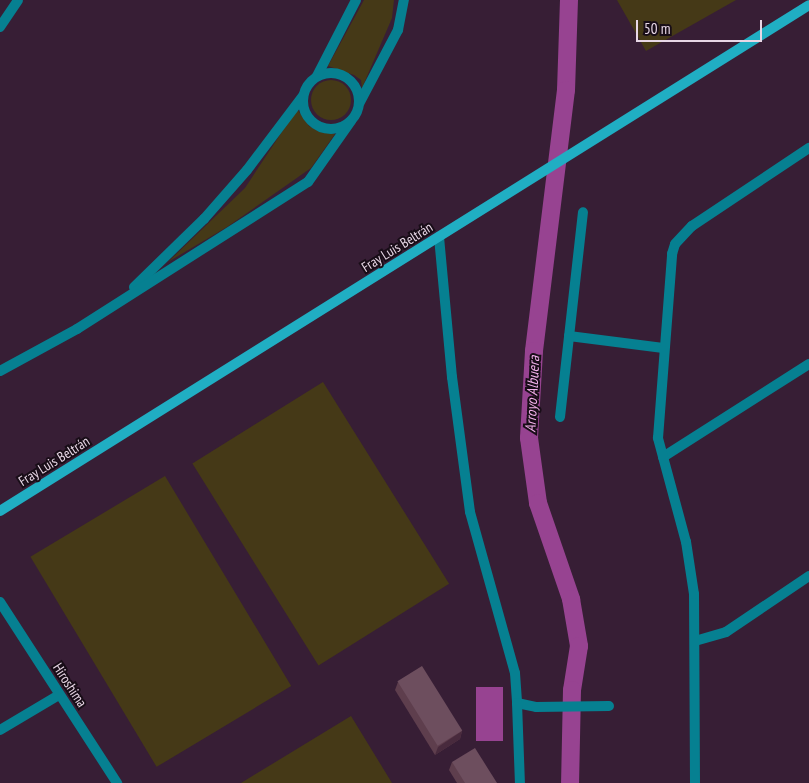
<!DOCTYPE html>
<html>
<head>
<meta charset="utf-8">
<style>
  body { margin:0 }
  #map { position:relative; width:809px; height:783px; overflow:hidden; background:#371e35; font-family:"PT Sans Narrow",sans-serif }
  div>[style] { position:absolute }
  .green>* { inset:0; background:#453917; transform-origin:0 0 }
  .round { border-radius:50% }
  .water>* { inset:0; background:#974391; transform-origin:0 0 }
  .canal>* { height:18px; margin:-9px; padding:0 9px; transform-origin:9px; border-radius:9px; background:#974391 }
  .street>* { height:10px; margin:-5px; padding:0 5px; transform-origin:5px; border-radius:5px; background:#068091 }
  .street>.ring { margin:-5px; padding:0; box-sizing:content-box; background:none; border:10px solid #068091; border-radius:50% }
  .secondary>* { height:10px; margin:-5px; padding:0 5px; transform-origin:5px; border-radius:5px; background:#20aec3 }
  .wall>* { inset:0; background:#5e3e4d }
  .shaded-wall>* { inset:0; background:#482a3d }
  .building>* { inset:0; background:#6d4e5e; transform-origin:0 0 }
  span { translate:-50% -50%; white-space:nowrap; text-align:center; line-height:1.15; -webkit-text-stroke:4px #180d17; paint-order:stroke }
  .street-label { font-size:14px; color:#e8d7e6 }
  .water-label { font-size:15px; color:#f3b1eb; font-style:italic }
  .scale { position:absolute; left:636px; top:20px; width:126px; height:22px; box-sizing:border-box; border:2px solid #e8d7e6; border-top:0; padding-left:6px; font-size:15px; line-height:18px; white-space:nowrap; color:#e8d7e6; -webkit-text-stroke:4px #180d17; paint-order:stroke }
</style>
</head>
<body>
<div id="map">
  <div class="green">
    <div style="clip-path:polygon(364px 0,394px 0,392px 18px,362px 88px,361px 80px,354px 75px,328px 66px)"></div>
    <div style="clip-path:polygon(617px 0,736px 0,646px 51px)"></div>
    <div class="round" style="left:311px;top:80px;width:40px;height:40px"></div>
    <div style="clip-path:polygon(297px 109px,309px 126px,320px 132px,335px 134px,311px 168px,227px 227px,168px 262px,245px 188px)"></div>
    <div style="left:323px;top:382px;width:238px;height:154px;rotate:58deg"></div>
    <div style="left:165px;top:476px;width:245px;height:157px;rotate:59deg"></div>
    <div style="clip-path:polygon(351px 716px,392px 783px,241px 783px)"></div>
  </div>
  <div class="water">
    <div style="left:476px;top:687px;width:27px;height:54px"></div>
  </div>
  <div class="canal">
    <div style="left:569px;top:0;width:90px;rotate:91.9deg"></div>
    <div style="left:566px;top:90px;width:263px;rotate:97deg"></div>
    <div style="left:534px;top:351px;width:87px;rotate:93.3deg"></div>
    <div style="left:529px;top:438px;width:66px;rotate:82.1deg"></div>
    <div style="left:538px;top:503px;width:102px;rotate:71deg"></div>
    <div style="left:571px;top:599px;width:48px;rotate:80.3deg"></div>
    <div style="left:579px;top:646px;width:45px;rotate:99deg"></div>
    <div style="left:572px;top:690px;width:93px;rotate:91.2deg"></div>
  </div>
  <div class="street">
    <div style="left:0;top:27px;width:32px;rotate:-56deg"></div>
    <div class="ring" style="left:303px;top:73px;width:46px;height:46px"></div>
    <div style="left:317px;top:76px;width:85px;rotate:-62.8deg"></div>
    <div style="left:359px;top:104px;width:84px;rotate:-62.2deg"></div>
    <div style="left:398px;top:30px;width:31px;rotate:-79deg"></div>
    <div style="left:439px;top:237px;width:141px;rotate:84.7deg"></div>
    <div style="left:452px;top:377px;width:136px;rotate:82.4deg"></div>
    <div style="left:470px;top:512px;width:167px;rotate:74.4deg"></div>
    <div style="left:515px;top:673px;width:30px;rotate:86deg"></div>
    <div style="left:517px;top:703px;width:19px;rotate:12deg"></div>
    <div style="left:536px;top:707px;width:73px;rotate:-0.8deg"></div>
    <div style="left:134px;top:287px;width:98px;rotate:-44.2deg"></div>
    <div style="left:204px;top:219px;width:65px;rotate:-48.7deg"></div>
    <div style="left:247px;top:170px;width:93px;rotate:-52.9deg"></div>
    <div style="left:569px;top:336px;width:95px;rotate:7.3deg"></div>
    <div style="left:0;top:371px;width:88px;rotate:-28.6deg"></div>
    <div style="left:77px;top:329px;width:274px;rotate:-32.5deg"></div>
    <div style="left:308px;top:182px;width:75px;rotate:-54.8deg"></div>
    <div style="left:560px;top:417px;width:206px;rotate:-83.6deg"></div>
    <div style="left:663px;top:457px;width:173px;rotate:-32.5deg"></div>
    <div style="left:0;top:602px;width:216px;rotate:57.1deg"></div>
    <div style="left:695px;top:641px;width:32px;rotate:-16deg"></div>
    <div style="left:726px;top:632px;width:100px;rotate:-34deg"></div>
    <div style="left:517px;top:703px;width:80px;rotate:87.9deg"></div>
    <div style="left:0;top:730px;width:69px;rotate:-30.7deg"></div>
    <div style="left:695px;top:783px;width:189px;rotate:-90.3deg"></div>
    <div style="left:694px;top:594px;width:53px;rotate:-98.7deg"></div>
    <div style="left:686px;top:542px;width:108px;rotate:-105.1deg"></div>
    <div style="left:658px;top:438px;width:185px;rotate:-85.6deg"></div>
    <div style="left:672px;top:254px;width:10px;rotate:-73deg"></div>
    <div style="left:675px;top:244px;width:25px;rotate:-47deg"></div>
    <div style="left:692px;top:226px;width:141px;rotate:-33.7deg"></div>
  </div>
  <div class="secondary">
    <div style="left:0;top:511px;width:954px;rotate:-32.02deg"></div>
  </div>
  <div class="wall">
    <div style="clip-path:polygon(398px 682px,462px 731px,460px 739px,435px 755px,395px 690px)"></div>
    <div style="clip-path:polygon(452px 762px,497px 783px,457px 783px,449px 770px)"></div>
  </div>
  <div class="shaded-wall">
    <div style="clip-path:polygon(462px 731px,460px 739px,435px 755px,438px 747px)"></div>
  </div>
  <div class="building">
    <div style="left:422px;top:666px;width:76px;height:29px;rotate:58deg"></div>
    <div style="clip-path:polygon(475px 748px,497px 783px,465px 783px,452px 762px)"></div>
  </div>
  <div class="street-label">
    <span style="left:397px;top:247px;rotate:-32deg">Fray Luis Beltrán</span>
    <span style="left:54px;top:461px;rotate:-32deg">Fray Luis Beltrán</span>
    <span style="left:70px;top:685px;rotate:57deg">Hiroshima</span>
  </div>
  <div class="water-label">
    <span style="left:532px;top:394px;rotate:-87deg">Arroyo Albuera</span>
  </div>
  <div class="scale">50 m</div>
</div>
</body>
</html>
